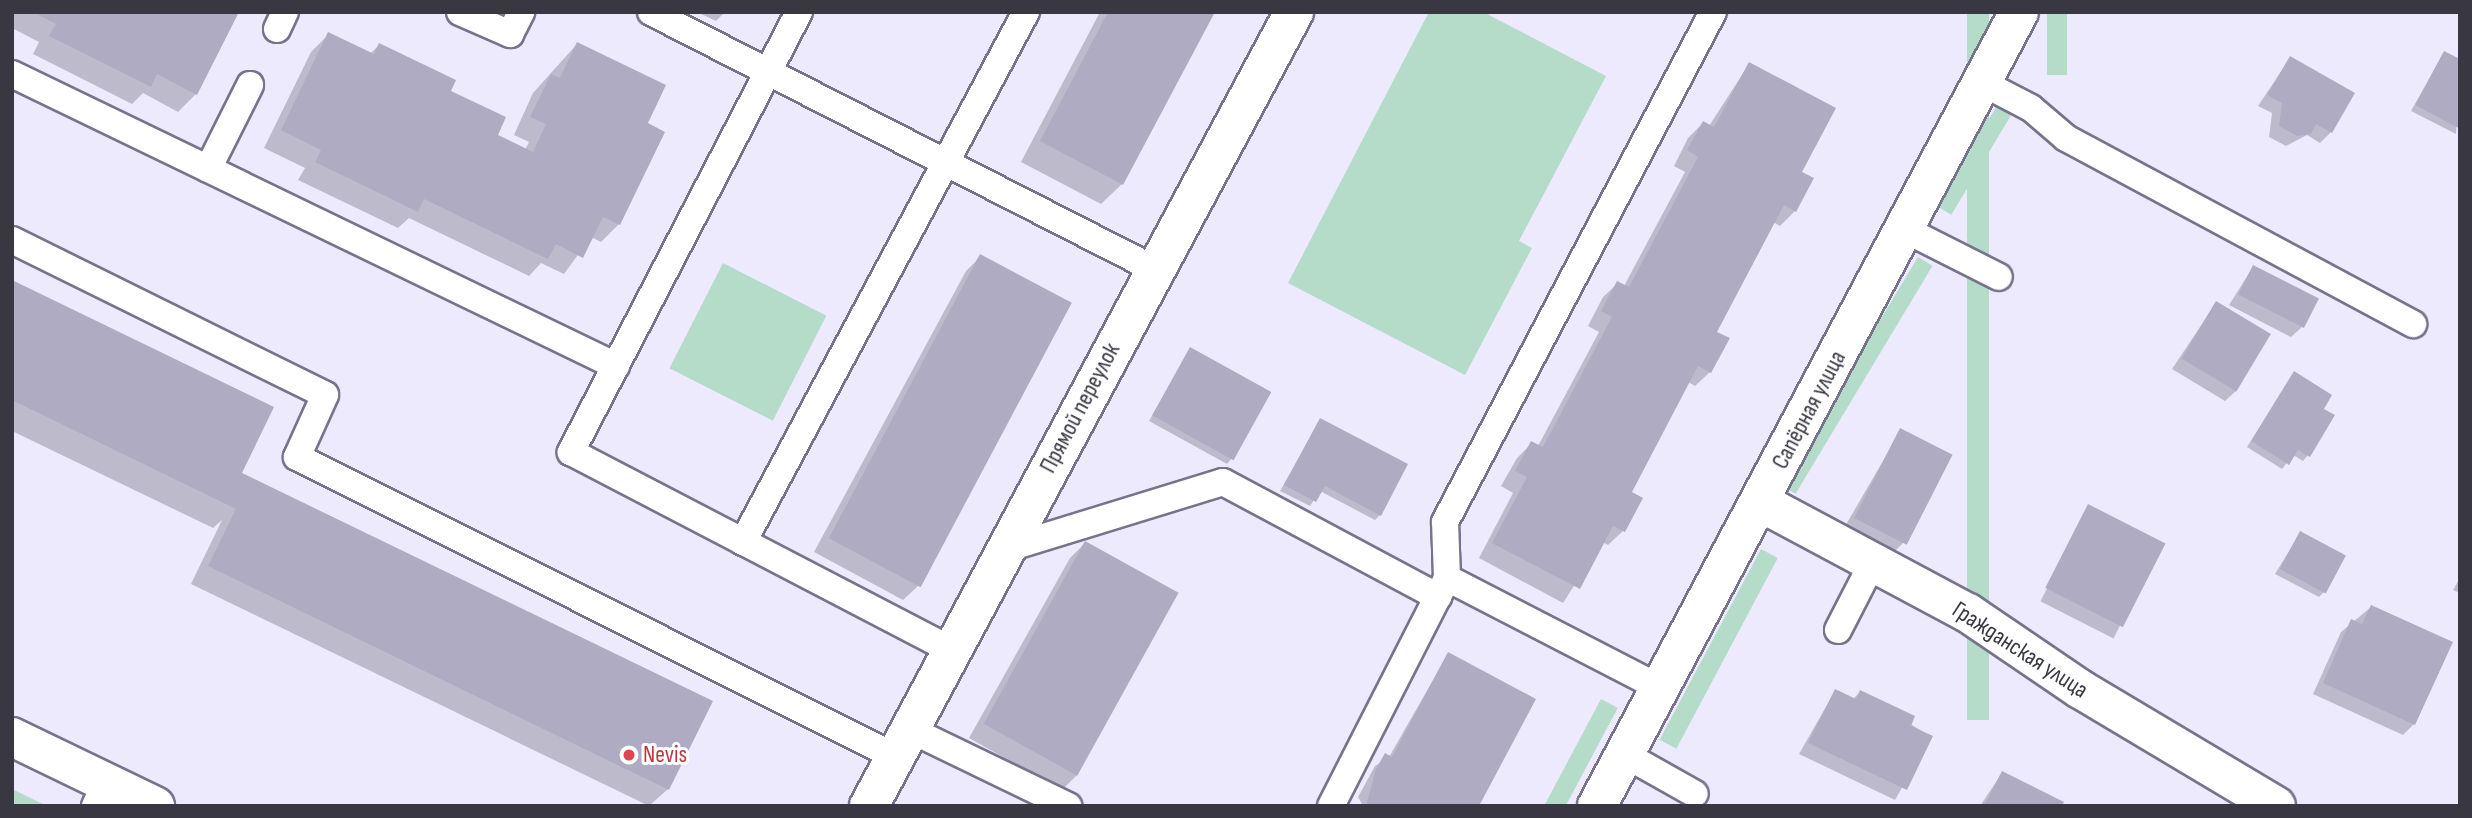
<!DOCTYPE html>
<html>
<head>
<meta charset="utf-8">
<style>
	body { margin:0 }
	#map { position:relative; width:2472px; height:818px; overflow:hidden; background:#edeafe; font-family:"Sofia Sans Condensed",sans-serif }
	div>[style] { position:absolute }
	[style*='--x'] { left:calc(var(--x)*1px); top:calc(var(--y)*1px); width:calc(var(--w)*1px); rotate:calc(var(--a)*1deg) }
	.green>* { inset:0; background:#b4dcc8; transform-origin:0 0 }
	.shadow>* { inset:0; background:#0003; transform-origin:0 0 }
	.building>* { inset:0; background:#afabc3; transform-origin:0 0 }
	.roads { filter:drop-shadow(2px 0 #77738a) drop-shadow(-2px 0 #77738a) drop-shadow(0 2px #77738a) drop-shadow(0 -2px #77738a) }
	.service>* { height:26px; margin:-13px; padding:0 13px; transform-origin:13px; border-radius:13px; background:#fff }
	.minor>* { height:38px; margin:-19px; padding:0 19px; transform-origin:19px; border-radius:19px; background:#fff }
	.tertiary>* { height:38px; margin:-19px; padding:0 19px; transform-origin:19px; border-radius:19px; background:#fff }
	.dots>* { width:19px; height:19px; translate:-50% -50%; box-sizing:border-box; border:4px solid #fff; border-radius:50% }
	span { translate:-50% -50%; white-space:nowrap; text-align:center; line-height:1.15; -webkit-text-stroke:6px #fff; paint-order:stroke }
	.street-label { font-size:24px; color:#393842 }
	.health-label { font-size:24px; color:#be3a42 }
	.left { translate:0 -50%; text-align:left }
	.frame { position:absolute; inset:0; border:14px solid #393842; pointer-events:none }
</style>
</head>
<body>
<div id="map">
	<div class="green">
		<i style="clip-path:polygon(1429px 12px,1483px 12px,1606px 76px,1519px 241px,1532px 248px,1465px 375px,1288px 283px)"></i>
		<i style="left:1967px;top:12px;width:22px;height:708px"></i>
		<i style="left:2047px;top:12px;width:20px;height:63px"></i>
		<i style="left:1998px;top:104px;width:17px;height:119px;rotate:31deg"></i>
		<i style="left:1918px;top:257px;width:17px;height:266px;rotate:31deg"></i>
		<i style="left:723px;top:263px;width:116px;height:118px;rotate:27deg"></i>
		<i style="left:1761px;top:549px;width:19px;height:216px;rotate:28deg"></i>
		<i style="left:1601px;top:699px;width:19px;height:121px;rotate:28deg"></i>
		<i style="clip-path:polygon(12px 789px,47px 806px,12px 806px)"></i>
	</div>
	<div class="shadow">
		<i style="clip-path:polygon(12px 12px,237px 12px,196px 94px,178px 112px,143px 93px,132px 104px,33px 54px,39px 42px,12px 28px)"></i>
		<i style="clip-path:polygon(697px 12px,725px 12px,716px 21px)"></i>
		<i style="clip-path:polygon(1100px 12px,1213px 12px,1122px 184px,1101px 204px,1021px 162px)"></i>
		<i style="clip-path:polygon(329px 34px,370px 54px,379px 45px,449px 92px,496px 136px,525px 150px,529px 142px,514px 135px,533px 93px,577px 44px,646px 124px,663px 133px,619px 224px,601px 242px,591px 237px,564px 274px,541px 263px,529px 276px,409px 218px,398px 228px,298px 180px,305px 168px,264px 148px,311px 52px)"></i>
		<i style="clip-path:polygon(2444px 53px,2460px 61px,2456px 134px,2411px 111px)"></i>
		<i style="clip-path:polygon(2290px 58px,2331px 132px,2320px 143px,2307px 135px,2286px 146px,2269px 137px,2272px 113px,2258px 106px)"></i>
		<i style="clip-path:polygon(1749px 64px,1800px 173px,1795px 211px,1780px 226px,1773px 222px,1715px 332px,1710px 372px,1695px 386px,1688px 382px,1630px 492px,1623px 531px,1608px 545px,1602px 542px,1563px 603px,1479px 558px,1513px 493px,1501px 486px,1517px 458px,1532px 443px,1538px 446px,1599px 332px,1588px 326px,1603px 297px,1618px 283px,1624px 286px,1685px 172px,1674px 166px,1688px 138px,1703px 123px,1709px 126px)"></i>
		<i style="clip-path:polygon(981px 256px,918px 586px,903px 600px,814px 552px,966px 271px)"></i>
		<i style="clip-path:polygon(2253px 267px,2302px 327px,2291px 337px,2229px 305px)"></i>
		<i style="clip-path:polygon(12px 282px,240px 474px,668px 789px,649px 806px,191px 584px,222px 520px,213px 528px,12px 431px)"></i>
		<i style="clip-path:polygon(2216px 303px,2236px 391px,2225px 401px,2172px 369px)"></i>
		<i style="clip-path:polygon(1191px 349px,1232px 458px,1227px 464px,1149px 421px)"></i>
		<i style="clip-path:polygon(2294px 373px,2321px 410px,2308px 455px,2303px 461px,2293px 455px,2282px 469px,2247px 447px)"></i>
		<i style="clip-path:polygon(1320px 420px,1380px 515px,1375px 520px,1320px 491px,1310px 506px,1280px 491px)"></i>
		<i style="clip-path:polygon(1901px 430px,1903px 543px,1892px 554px,1844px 528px)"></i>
		<i style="left:2089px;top:506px;width:82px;height:107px;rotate:27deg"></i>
		<i style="clip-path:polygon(2300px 533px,2324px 592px,2319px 597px,2275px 574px)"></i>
		<i style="clip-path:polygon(1085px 543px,1077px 775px,1062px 790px,969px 738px,1070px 558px)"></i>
		<i style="clip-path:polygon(2460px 578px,2460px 593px,2453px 590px)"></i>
		<i style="clip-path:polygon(2371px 607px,2414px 724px,2403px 735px,2313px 694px,2341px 632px)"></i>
		<i style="clip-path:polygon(1448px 654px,1477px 806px,1363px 806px,1358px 797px,1375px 766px,1389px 757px)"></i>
		<i style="clip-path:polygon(1835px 691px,1853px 699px,1860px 692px,1931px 737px,1895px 800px,1799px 754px)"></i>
		<i style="clip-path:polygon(2002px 773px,2060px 806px,1980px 806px)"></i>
	</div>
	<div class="building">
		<i style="clip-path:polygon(33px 12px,239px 12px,197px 95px,157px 74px,151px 87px,49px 36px,56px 24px)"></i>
		<i style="clip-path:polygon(1108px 12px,1215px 12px,1123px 185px,1040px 141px)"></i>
		<i style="clip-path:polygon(328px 32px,374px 54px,379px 43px,456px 80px,451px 91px,506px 117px,498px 135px,533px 152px,546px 124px,530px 117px,551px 74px,560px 78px,577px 42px,666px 85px,648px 123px,665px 132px,620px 225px,603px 217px,583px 258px,556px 244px,548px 259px,424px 199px,418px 212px,315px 162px,321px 150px,281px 130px)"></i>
		<i style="clip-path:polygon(2444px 51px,2460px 59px,2460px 129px,2415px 105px)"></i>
		<i style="clip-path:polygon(2290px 56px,2355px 93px,2332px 133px,2316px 124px,2311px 134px,2297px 136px,2279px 126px,2282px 103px,2267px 95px)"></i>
		<i style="clip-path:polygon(1749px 62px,1836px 108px,1802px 172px,1814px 178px,1796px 212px,1784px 205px,1717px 332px,1730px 338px,1711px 373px,1698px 366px,1632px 492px,1643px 498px,1625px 532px,1613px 526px,1580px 589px,1492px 543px,1527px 477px,1515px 471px,1531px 441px,1543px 447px,1612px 317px,1601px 311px,1617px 281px,1629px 287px,1698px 157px,1687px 150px,1703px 121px,1714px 127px)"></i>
		<i style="left:980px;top:254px;width:104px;height:322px;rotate:28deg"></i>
		<i style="left:2253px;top:265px;width:74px;height:33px;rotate:27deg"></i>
		<i style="clip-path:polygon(12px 280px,274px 407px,242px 473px,713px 701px,669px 790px,208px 566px,236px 509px,12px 400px)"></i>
		<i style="left:2216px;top:301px;width:64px;height:67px;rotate:31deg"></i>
		<i style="left:1190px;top:347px;width:93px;height:78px;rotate:29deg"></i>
		<i style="clip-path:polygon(2294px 371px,2332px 395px,2324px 409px,2335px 415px,2310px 457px,2298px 450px,2289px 465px,2251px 441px)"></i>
		<i style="clip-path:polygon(1320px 418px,1408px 464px,1381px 516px,1325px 486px,1316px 502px,1284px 485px)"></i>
		<i style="left:1900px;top:428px;width:59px;height:101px;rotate:27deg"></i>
		<i style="left:2088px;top:504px;width:87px;height:94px;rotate:27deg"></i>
		<i style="left:2300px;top:531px;width:52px;height:43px;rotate:28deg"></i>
		<i style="left:1085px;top:541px;width:107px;height:209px;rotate:29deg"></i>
		<i style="clip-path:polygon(2371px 605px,2453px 642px,2415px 725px,2323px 683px,2351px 619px,2362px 624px)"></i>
		<i style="clip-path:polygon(1448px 652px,1536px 699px,1479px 806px,1366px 806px,1376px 769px,1385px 753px,1392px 757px)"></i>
		<i style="clip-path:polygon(1835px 689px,1856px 699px,1860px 690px,1915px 716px,1911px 726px,1933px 736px,1907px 790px,1808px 743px)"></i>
		<i style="clip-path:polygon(2002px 771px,2064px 802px,2062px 806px,1984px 806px)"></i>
	</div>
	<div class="roads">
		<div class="service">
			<i style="--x:460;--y:12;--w:55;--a:23.7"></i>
			<i style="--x:510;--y:34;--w:25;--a:-63"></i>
			<i style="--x:651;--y:12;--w:565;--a:27.06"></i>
			<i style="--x:799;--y:12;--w:496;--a:117.4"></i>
			<i style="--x:571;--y:452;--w:428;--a:27.5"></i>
			<i style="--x:277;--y:29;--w:19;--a:-65"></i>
			<i style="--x:12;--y:74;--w:671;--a:25.8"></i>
			<i style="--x:1981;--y:82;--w:56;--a:27.5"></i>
			<i style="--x:2031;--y:108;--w:46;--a:40.6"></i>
			<i style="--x:2066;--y:138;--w:394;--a:28.2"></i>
			<i style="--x:208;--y:169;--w:94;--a:-63.4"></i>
			<i style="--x:1904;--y:229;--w:106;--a:26.8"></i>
			<i style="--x:12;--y:240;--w:349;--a:26.3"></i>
			<i style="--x:325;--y:395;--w:68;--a:114.3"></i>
			<i style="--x:297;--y:457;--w:668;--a:26.6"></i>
			<i style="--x:743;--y:542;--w:601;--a:-61.9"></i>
			<i style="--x:1005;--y:549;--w:228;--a:-17.1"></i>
			<i style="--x:1223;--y:482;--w:244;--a:28.1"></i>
			<i style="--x:1447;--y:578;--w:56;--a:-92"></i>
			<i style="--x:1445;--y:522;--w:576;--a:-62.28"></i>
			<i style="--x:1838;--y:630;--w:76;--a:-62.8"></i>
			<i style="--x:909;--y:729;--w:177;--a:25.8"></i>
			<i style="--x:1624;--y:754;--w:81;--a:29.4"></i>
			<i style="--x:95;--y:806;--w:26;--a:-65"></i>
			<i style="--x:1331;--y:806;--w:256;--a:-63"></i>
			<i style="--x:1447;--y:578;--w:240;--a:27.3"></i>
		</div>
		<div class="minor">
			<i style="--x:1760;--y:502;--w:236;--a:28.1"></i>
			<i style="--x:1968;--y:613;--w:135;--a:34.2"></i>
			<i style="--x:2080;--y:689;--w:228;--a:30.8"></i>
			<i style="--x:869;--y:806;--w:901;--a:-61.84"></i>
		</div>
		<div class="tertiary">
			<i style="--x:12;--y:737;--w:159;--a:25.8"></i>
			<i style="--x:1597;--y:806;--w:899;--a:-62.01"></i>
		</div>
	</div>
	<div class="dots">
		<i style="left:629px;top:755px;background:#e0444e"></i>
	</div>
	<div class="street-label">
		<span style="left:1080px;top:408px;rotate:-62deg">Прямой переулок</span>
		<span style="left:1809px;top:410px;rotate:-62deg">Сапёрная улица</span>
		<span style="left:2020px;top:650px;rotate:33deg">Гражданская улица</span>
	</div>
	<div class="health-label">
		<span class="left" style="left:643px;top:755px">Nevis</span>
	</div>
	<div class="frame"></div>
</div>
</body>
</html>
